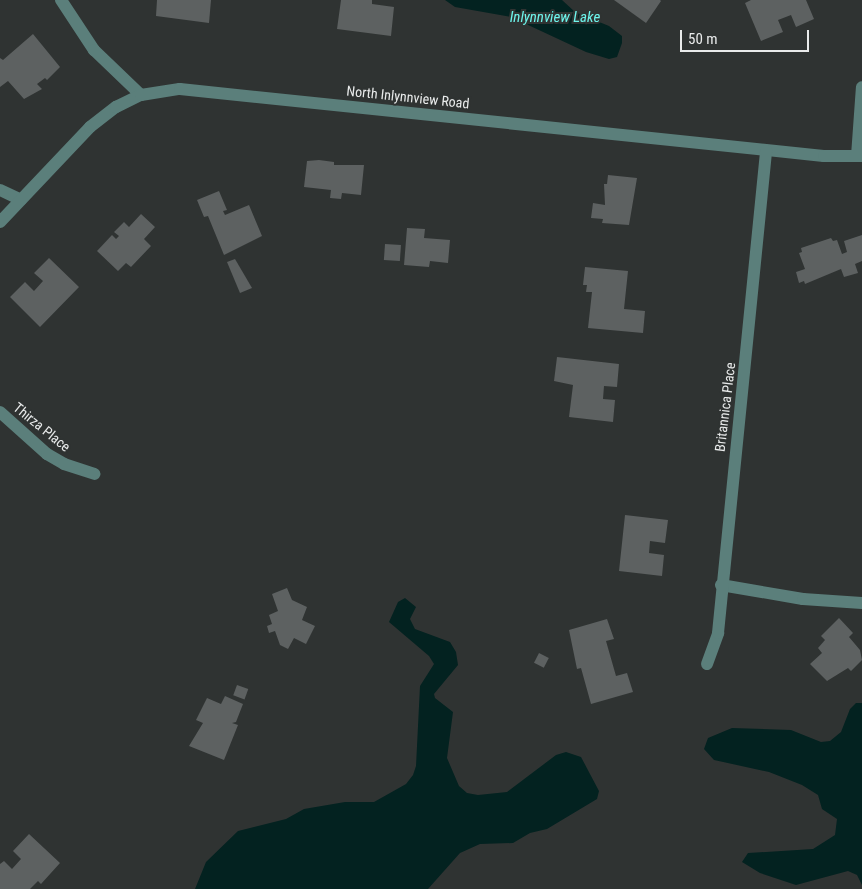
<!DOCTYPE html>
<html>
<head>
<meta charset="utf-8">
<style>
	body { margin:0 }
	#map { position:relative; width:862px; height:889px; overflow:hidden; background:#2f3332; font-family:"Roboto Condensed",sans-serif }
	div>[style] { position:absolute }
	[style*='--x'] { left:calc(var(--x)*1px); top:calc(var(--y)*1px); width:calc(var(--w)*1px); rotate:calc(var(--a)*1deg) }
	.water>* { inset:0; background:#032220 }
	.building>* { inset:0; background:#5d6161; transform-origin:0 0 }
	.minor>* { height:12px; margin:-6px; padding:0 6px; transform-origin:6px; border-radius:6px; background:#5b7f7b }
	span { translate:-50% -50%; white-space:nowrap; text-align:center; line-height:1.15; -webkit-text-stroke:4px #2f3332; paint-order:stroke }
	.street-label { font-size:14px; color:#e9ebeb }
	.water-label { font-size:15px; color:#6ef6ed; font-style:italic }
	.scale { position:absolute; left:680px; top:30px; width:129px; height:22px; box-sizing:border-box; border:2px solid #e9ebeb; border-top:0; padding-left:6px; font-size:15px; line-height:18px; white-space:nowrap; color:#e9ebeb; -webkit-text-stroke:4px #2f3332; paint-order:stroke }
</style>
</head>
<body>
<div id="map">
	<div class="water">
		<i style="clip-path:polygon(445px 0,562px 0,575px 12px,609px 26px,622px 36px,622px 43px,617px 57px,609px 59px,586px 52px,511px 17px,455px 7px)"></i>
		<i style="clip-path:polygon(405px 598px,416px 607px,410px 619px,415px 629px,450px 642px,456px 652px,458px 665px,434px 694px,435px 698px,453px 712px,447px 758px,459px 786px,467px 793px,478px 795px,507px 792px,556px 755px,566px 752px,581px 757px,599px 791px,597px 799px,547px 829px,530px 833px,513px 843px,480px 844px,460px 853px,428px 889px,195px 889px,206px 862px,238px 831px,286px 819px,304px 809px,345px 802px,374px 802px,406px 784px,413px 775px,416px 766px,420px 686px,434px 664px,429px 656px,389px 622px,398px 602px)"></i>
		<i style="clip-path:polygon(856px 703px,862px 703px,862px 885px,857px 875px,848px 871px,796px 885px,760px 873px,742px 862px,748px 853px,813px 849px,835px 835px,837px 819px,822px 809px,818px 795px,802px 785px,769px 772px,714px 760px,704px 749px,708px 738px,732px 728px,791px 730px,821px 742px,830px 741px,841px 732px,850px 709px)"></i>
	</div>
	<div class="building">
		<i style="clip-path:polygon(157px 0,211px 0,209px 23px,156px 16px)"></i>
		<i style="clip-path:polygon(341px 0,372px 0,372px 4px,394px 7px,391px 36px,337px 29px)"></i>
		<i style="clip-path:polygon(614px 0,660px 0,661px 1px,646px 23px)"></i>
		<i style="clip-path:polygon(751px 0,806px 0,814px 19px,796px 27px,791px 15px,778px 20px,783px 32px,761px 41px,745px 3px)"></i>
		<i style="clip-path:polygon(33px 34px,60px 67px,47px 80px,45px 78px,37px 84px,42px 89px,24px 99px,8px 81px,0 87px,0 58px,3px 60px)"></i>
		<i style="clip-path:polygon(319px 160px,334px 162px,334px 165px,364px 165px,361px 195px,342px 193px,341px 199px,330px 198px,331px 190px,304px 187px,307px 161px)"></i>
		<i style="clip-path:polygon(608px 175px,637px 178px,629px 225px,602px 223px,603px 219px,591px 218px,593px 203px,605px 205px,604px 184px,607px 184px)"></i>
		<i style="clip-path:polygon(219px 191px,227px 210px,223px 211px,225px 215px,249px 205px,262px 236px,224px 255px,208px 216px,204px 217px,197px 200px)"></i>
		<i style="clip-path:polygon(141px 214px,155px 227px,144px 239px,151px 246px,131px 267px,126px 263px,118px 271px,97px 251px,112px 235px,116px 239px,119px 236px,114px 232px,124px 222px,129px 227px)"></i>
		<i style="clip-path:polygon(407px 228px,425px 229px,424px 238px,450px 240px,448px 263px,430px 261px,429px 267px,404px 265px)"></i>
		<i style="clip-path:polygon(862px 235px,862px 261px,855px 264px,858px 273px,844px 277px,841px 269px,805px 284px,804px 281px,799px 283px,796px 272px,805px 269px,799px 253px,802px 252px,801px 248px,831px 238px,833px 241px,837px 240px,842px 254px,847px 252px,844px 241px)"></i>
		<i style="left:385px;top:244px;width:16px;height:16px;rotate:4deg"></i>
		<i style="clip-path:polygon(49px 258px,79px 287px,40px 327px,10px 297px,25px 282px,34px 291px,43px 281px,34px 273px)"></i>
		<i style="clip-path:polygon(235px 259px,252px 288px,240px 293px,227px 262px)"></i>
		<i style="clip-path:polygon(585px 267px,628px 271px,624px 309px,645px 311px,643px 333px,588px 328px,592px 292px,586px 292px,587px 285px,583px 285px)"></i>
		<i style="clip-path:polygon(557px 357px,619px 364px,617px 387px,604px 386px,603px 399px,615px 400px,613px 422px,569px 417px,573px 385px,554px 381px)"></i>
		<i style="clip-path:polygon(625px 515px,668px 520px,665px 543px,650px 541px,649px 553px,664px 555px,662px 576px,619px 571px)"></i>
		<i style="clip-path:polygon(287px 588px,292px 600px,307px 607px,302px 620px,315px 626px,306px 644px,294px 638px,288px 649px,280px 645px,275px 631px,269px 633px,267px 626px,272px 624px,269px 615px,278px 611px,272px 594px)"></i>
		<i style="clip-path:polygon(839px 618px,853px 633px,849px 637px,860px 650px,862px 660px,851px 671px,848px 668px,827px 681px,810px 664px,822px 653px,818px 648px,825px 640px,821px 636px)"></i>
		<i style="clip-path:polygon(607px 619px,614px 639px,606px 641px,616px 676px,627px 673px,633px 692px,591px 704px,581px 668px,577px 669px,569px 630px)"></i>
		<i style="left:539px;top:653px;width:11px;height:11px;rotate:27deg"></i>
		<i style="left:237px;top:685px;width:12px;height:11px;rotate:20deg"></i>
		<i style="clip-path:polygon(225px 696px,243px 704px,236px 722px,232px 723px,238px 725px,224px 760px,189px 746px,203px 723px,196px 720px,207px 698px,221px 704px)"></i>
		<i style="clip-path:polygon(29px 834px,60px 863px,41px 884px,38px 881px,30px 889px,0 889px,0 864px,4px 861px,12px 869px,21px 859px,13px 851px)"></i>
	</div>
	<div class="minor">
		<i style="--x:61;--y:0;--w:60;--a:56.6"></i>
		<i style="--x:94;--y:50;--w:65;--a:43.8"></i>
		<i style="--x:857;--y:156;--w:69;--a:-85.9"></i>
		<i style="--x:0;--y:190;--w:23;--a:25"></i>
		<i style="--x:0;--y:222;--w:131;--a:-46.5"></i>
		<i style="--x:90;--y:127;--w:33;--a:-38"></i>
		<i style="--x:116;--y:107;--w:28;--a:-26"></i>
		<i style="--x:141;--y:95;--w:39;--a:-9"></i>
		<i style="--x:180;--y:89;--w:647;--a:5.94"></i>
		<i style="--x:824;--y:156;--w:38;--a:0"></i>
		<i style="--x:0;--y:412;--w:63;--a:41.8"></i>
		<i style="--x:47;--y:454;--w:20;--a:30"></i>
		<i style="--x:64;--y:464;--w:32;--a:18"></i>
		<i style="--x:721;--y:585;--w:83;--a:9.7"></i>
		<i style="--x:803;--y:599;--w:59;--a:3.9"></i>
		<i style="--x:707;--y:664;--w:33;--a:-70"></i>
		<i style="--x:718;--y:633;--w:485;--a:-84.3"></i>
	</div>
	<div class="street-label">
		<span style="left:408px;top:97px;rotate:6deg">North Inlynnview Road</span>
		<span style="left:725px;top:407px;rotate:-83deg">Britannica Place</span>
		<span style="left:42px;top:427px;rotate:39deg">Thirza Place</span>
	</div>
	<div class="water-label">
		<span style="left:555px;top:18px">Inlynnview Lake</span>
	</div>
	<div class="scale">50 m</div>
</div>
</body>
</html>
